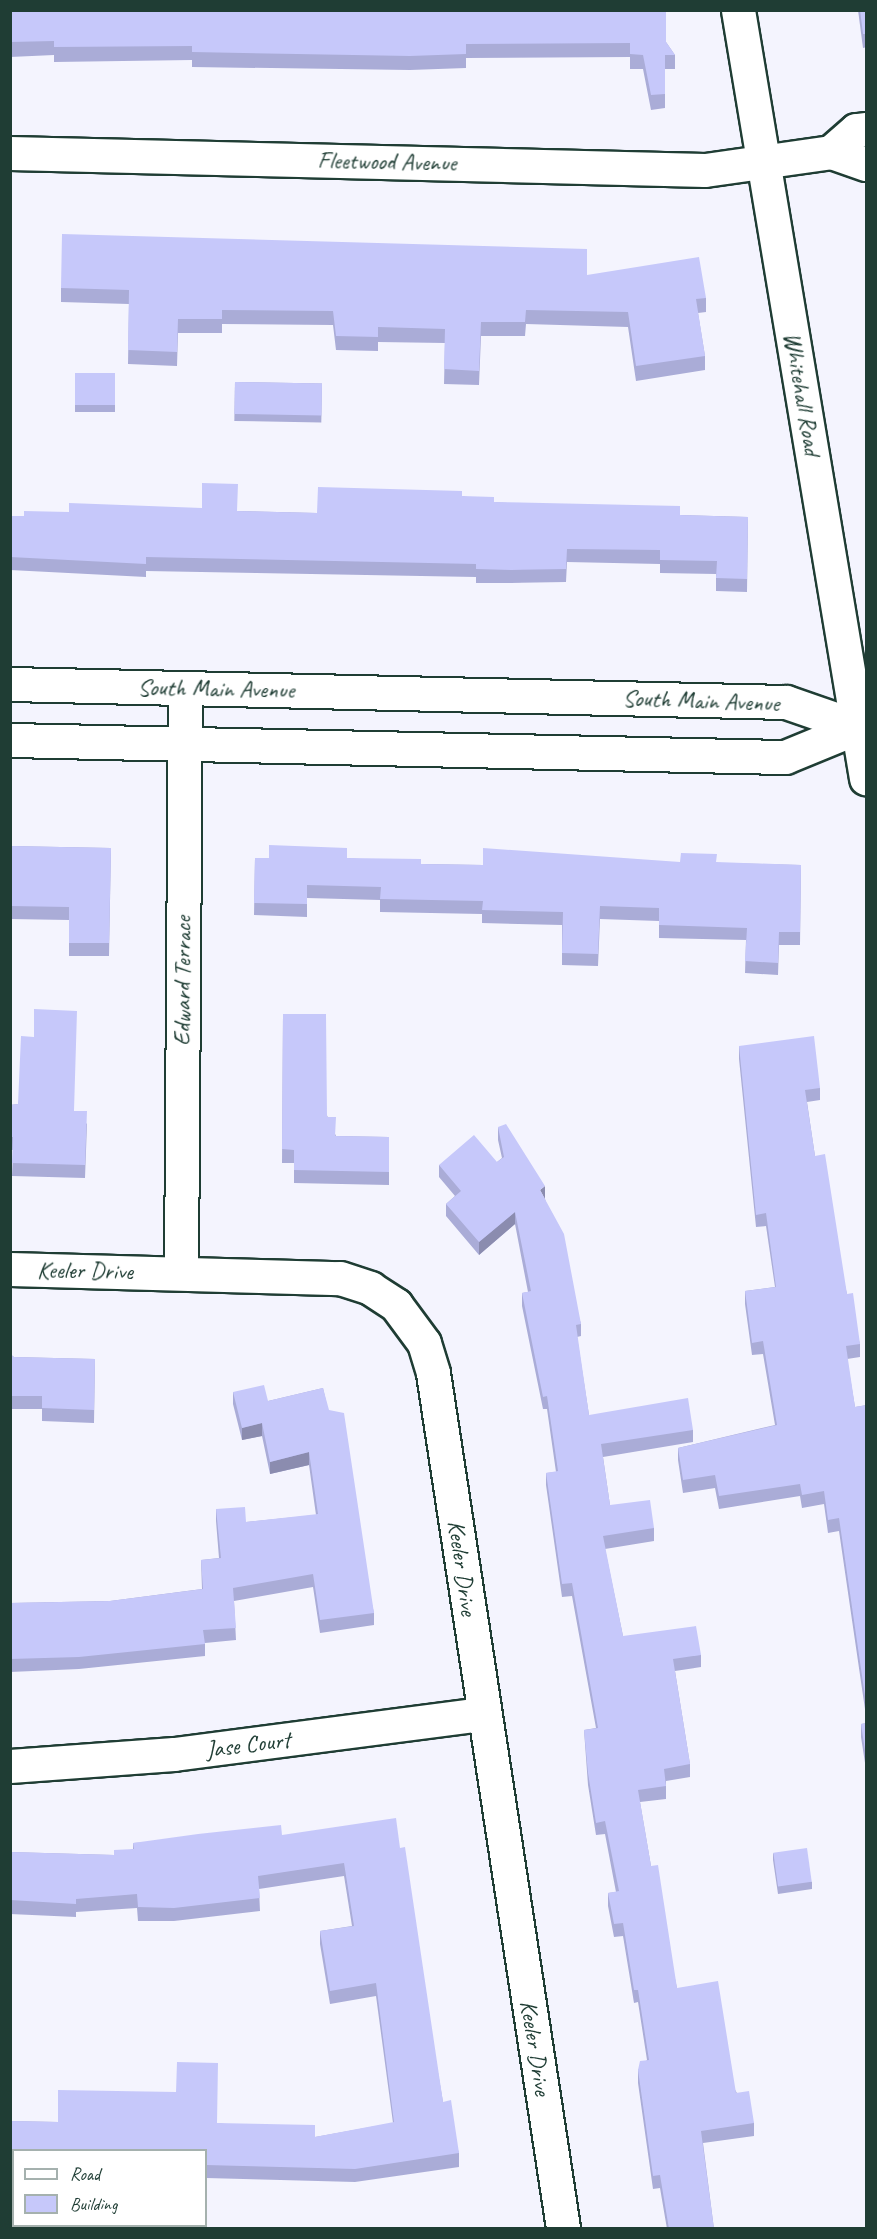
<!DOCTYPE html>
<html>
<head>
<meta charset="utf-8">
<style>
	body { margin:0 }
	#map { position:relative; width:877px; height:2239px; overflow:hidden; background:#f4f4fe; font-family:Caveat,sans-serif }
	div>[style] { position:absolute }
	[style*='--x'] { left:calc(var(--x)*1px); top:calc(var(--y)*1px); width:calc(var(--w)*1px); rotate:calc(var(--a)*1deg) }
	.roads { filter:drop-shadow(2px 0 #1f3d34) drop-shadow(-2px 0 #1f3d34) drop-shadow(0 2px #1f3d34) drop-shadow(0 -2px #1f3d34) }
	.minor>* { height:33px; margin:-16.5px; padding:0 16.5px; transform-origin:16.5px; border-radius:16.5px; background:#fff }
	.tertiary>* { height:33px; margin:-16.5px; padding:0 16.5px; transform-origin:16.5px; border-radius:16.5px; background:#fff }
	.wall>* { inset:0; background:#aaacd7; transform-origin:0 0 }
	.shaded-wall>* { inset:0; background:#8b8caf }
	.building>* { inset:0; background:#c6c8fa; transform-origin:0 0 }
	span { translate:-50% -50%; white-space:nowrap; text-align:center; line-height:1.15; -webkit-text-stroke:6px #fff; paint-order:stroke }
	.street-label { font-size:24px; color:#1f3d34 }
	.frame { position:absolute; inset:0; border:12px solid #1f3d34; pointer-events:none }
	.legend { position:absolute; left:12px; top:2149px; width:195px; height:78px; box-sizing:border-box; background:#fff; border:2px solid #a5b1ae; margin:0; padding:8px 10px; list-style:none; font-size:18px; color:#1f3d34 }
	.legend li { display:flex; align-items:center; gap:12px; height:30px }
	.legend b { width:30px; border:2px solid #a5b1ae }
</style>
</head>
<body>
<div id="map">
	<div class="roads">
		<div class="minor">
			<i style="--x:866;--y:129;--w:10;--a:174"></i>
			<i style="--x:856;--y:130;--w:33;--a:139"></i>
			<i style="--x:831;--y:152;--w:37;--a:19"></i>
			<i style="--x:10;--y:153;--w:695;--a:1.4"></i>
			<i style="--x:705;--y:170;--w:127;--a:-8.1"></i>
			<i style="--x:10;--y:684;--w:776;--a:1.33"></i>
			<i style="--x:786;--y:702;--w:76;--a:19.1"></i>
			<i style="--x:10;--y:740;--w:775;--a:1.26"></i>
			<i style="--x:785;--y:757;--w:79;--a:-22.3"></i>
			<i style="--x:10;--y:1269;--w:330;--a:1.6"></i>
			<i style="--x:340;--y:1278;--w:32;--a:18"></i>
			<i style="--x:370;--y:1288;--w:31;--a:33"></i>
			<i style="--x:396;--y:1305;--w:47;--a:53.6"></i>
			<i style="--x:424;--y:1343;--w:31;--a:73"></i>
			<i style="--x:433;--y:1373;--w:865;--a:81.35"></i>
			<i style="--x:181;--y:1273;--w:584;--a:-89.61"></i>
			<i style="--x:10;--y:1766;--w:164;--a:-4.2"></i>
			<i style="--x:174;--y:1754;--w:313;--a:-7.4"></i>
		</div>
		<div class="tertiary">
			<i style="--x:738;--y:10;--w:779;--a:80.54"></i>
		</div>
	</div>
	<div class="wall">
		<i style="clip-path:polygon(10px 10px,666px 42px,675px 55px,675px 69px,665px 69px,665px 108px,651px 110px,643px 69px,630px 69px,630px 57px,466px 58px,466px 68px,410px 70px,192px 67px,192px 60px,54px 62px,54px 55px,10px 57px)"></i>
		<i style="clip-path:polygon(858px 10px,867px 10px,867px 47px,863px 48px)"></i>
		<i style="clip-path:polygon(587px 275px,706px 298px,706px 312px,698px 313px,705px 356px,705px 370px,636px 381px,628px 327px,526px 324px,525px 336px,481px 336px,479px 385px,444px 384px,445px 343px,378px 342px,378px 351px,336px 350px,333px 325px,222px 324px,222px 333px,178px 333px,177px 366px,128px 364px,129px 304px,61px 302px,61px 288px)"></i>
		<i style="left:75px;top:373px;width:40px;height:39px"></i>
		<i style="left:235px;top:382px;width:87px;height:39px;rotate:1deg"></i>
		<i style="clip-path:polygon(462px 496px,494px 502px,680px 515px,748px 517px,747px 592px,716px 591px,716px 574px,660px 573px,660px 564px,567px 562px,566px 582px,511px 583px,476px 583px,476px 577px,146px 571px,146px 577px,10px 570px,10px 516px,24px 516px,69px 512px,238px 511px,317px 513px)"></i>
		<i style="clip-path:polygon(10px 846px,111px 848px,109px 956px,69px 956px,69px 920px,10px 919px)"></i>
		<i style="clip-path:polygon(255px 858px,347px 858px,421px 864px,483px 865px,680px 862px,801px 865px,800px 945px,779px 945px,778px 975px,745px 973px,746px 940px,659px 938px,659px 921px,600px 919px,598px 966px,562px 965px,562px 925px,482px 923px,482px 914px,380px 912px,380px 900px,307px 898px,307px 917px,254px 915px)"></i>
		<i style="clip-path:polygon(283px 1014px,336px 1136px,389px 1137px,389px 1185px,294px 1183px,294px 1163px,282px 1163px)"></i>
		<i style="clip-path:polygon(34px 1037px,74px 1111px,87px 1124px,85px 1178px,12px 1176px,13px 1150px,10px 1150px,10px 1105px,18px 1104px)"></i>
		<i style="clip-path:polygon(739px 1046px,820px 1088px,820px 1100px,807px 1102px,815px 1156px,847px 1294px,860px 1344px,860px 1357px,847px 1359px,855px 1407px,867px 1405px,867px 1723px,839px 1531px,828px 1533px,824px 1504px,802px 1508px,800px 1496px,719px 1509px,715px 1488px,683px 1493px,678px 1460px,678px 1448px,775px 1425px,763px 1354px,752px 1355px,745px 1304px,745px 1291px,775px 1287px,766px 1226px,756px 1227px,739px 1059px)"></i>
		<i style="clip-path:polygon(498px 1127px,545px 1199px,581px 1324px,581px 1336px,577px 1337px,589px 1415px,693px 1430px,693px 1442px,603px 1457px,610px 1505px,654px 1528px,654px 1541px,605px 1549px,623px 1636px,701px 1655px,701px 1667px,675px 1671px,690px 1764px,690px 1777px,666px 1781px,666px 1799px,640px 1802px,651px 1866px,677px 1988px,754px 2123px,754px 2136px,703px 2143px,714px 2229px,667px 2229px,660px 2188px,653px 2189px,638px 2083px,638px 2070px,647px 2060px,638px 2002px,634px 2003px,623px 1936px,614px 1937px,608px 1906px,608px 1893px,616px 1892px,605px 1834px,596px 1835px,588px 1785px,584px 1730px,596px 1728px,572px 1596px,562px 1597px,546px 1485px,546px 1473px,556px 1472px,547px 1409px,543px 1409px,522px 1306px,522px 1293px,528px 1292px,515px 1224px,479px 1255px,446px 1216px,446px 1204px,455px 1196px,439px 1177px,439px 1165px,497px 1162px,502px 1158px,498px 1140px)"></i>
		<i style="clip-path:polygon(10px 1354px,14px 1357px,95px 1359px,94px 1423px,42px 1421px,42px 1409px,10px 1409px)"></i>
		<i style="clip-path:polygon(323px 1388px,374px 1613px,374px 1625px,320px 1633px,313px 1587px,234px 1601px,236px 1640px,205px 1643px,205px 1656px,79px 1669px,10px 1672px,10px 1603px,110px 1601px,202px 1589px,201px 1560px,219px 1558px,216px 1521px,216px 1509px,246px 1522px,316px 1515px,309px 1465px,270px 1474px,262px 1436px,242px 1440px,233px 1404px,233px 1392px,268px 1401px)"></i>
		<i style="clip-path:polygon(867px 1723px,867px 1776px,861px 1737px,861px 1724px)"></i>
		<i style="clip-path:polygon(282px 1835px,400px 1848px,443px 2102px,459px 2153px,459px 2167px,355px 2182px,206px 2178px,206px 2151px,14px 2151px,14px 2180px,10px 2180px,10px 2121px,58px 2122px,218px 2123px,315px 2137px,393px 2123px,376px 1996px,330px 2004px,320px 1944px,320px 1931px,352px 1926px,344px 1876px,259px 1889px,260px 1911px,174px 1921px,138px 1921px,137px 1908px,76px 1912px,76px 1917px,10px 1914px,10px 1852px,114px 1855px,133px 1849px,133px 1843px)"></i>
		<i style="clip-path:polygon(773px 1853px,812px 1882px,812px 1889px,778px 1894px,773px 1860px)"></i>
	</div>
	<div class="shaded-wall">
		<i style="clip-path:polygon(545px 1186px,545px 1199px,540px 1190px)"></i>
		<i style="clip-path:polygon(515px 1212px,515px 1224px,479px 1255px,479px 1242px)"></i>
		<i style="clip-path:polygon(262px 1423px,262px 1436px,242px 1440px,242px 1428px)"></i>
		<i style="clip-path:polygon(309px 1452px,309px 1465px,270px 1474px,270px 1462px)"></i>
	</div>
	<div class="building">
		<i style="clip-path:polygon(10px 10px,666px 10px,666px 42px,675px 55px,665px 55px,665px 94px,651px 95px,643px 55px,630px 54px,630px 43px,466px 44px,466px 54px,410px 56px,192px 52px,192px 46px,54px 47px,54px 41px,10px 42px)"></i>
		<i style="clip-path:polygon(860px 10px,867px 10px,867px 34px,863px 34px)"></i>
		<i style="clip-path:polygon(62px 234px,587px 249px,587px 275px,699px 257px,706px 298px,696px 299px,705px 356px,636px 366px,628px 312px,526px 310px,525px 322px,481px 322px,479px 371px,444px 369px,445px 329px,378px 327px,378px 337px,336px 336px,333px 311px,222px 310px,222px 319px,178px 319px,177px 352px,128px 350px,129px 290px,61px 288px)"></i>
		<i style="left:75px;top:373px;width:40px;height:32px"></i>
		<i style="left:235px;top:382px;width:87px;height:32px;rotate:1deg"></i>
		<i style="clip-path:polygon(202px 483px,238px 484px,237px 511px,317px 513px,318px 487px,462px 491px,462px 496px,494px 497px,494px 502px,680px 506px,680px 515px,748px 517px,747px 579px,716px 578px,717px 561px,660px 560px,660px 550px,567px 549px,566px 569px,511px 570px,476px 569px,476px 564px,146px 557px,146px 564px,10px 557px,10px 516px,24px 516px,24px 511px,69px 512px,69px 503px,202px 508px)"></i>
		<i style="clip-path:polygon(269px 845px,347px 848px,347px 858px,421px 859px,421px 864px,483px 865px,483px 848px,680px 862px,681px 853px,717px 854px,716px 862px,801px 865px,800px 932px,779px 932px,778px 963px,745px 961px,747px 928px,659px 925px,659px 908px,600px 906px,598px 954px,562px 953px,563px 912px,482px 910px,483px 901px,380px 899px,381px 887px,307px 885px,307px 904px,254px 903px,255px 858px,269px 858px)"></i>
		<i style="clip-path:polygon(10px 846px,111px 848px,109px 943px,69px 943px,69px 907px,10px 906px)"></i>
		<i style="clip-path:polygon(34px 1009px,77px 1011px,74px 1111px,87px 1111px,85px 1165px,12px 1163px,13px 1137px,10px 1137px,10px 1105px,18px 1104px,21px 1036px,34px 1037px)"></i>
		<i style="clip-path:polygon(283px 1014px,326px 1014px,327px 1117px,336px 1117px,335px 1136px,389px 1137px,389px 1172px,294px 1170px,294px 1150px,282px 1149px)"></i>
		<i style="clip-path:polygon(814px 1036px,820px 1088px,805px 1090px,815px 1156px,825px 1154px,847px 1294px,853px 1293px,860px 1344px,846px 1346px,855px 1407px,867px 1405px,867px 1710px,839px 1518px,828px 1520px,824px 1491px,802px 1495px,800px 1484px,719px 1496px,715px 1475px,683px 1480px,678px 1448px,777px 1425px,763px 1341px,752px 1343px,745px 1291px,776px 1287px,766px 1213px,756px 1215px,739px 1046px)"></i>
		<i style="clip-path:polygon(506px 1124px,545px 1186px,540px 1190px,564px 1234px,581px 1324px,576px 1325px,589px 1415px,688px 1398px,693px 1430px,601px 1444px,610px 1505px,650px 1500px,654px 1528px,603px 1536px,623px 1636px,696px 1626px,701px 1655px,673px 1659px,690px 1764px,664px 1769px,666px 1786px,638px 1790px,651px 1866px,658px 1865px,677px 1988px,718px 1981px,736px 2093px,749px 2091px,754px 2123px,701px 2131px,714px 2229px,669px 2229px,660px 2175px,653px 2176px,638px 2070px,640px 2061px,649px 2060px,638px 1990px,634px 1990px,623px 1923px,614px 1924px,608px 1893px,619px 1891px,605px 1821px,596px 1823px,588px 1773px,584px 1730px,598px 1728px,572px 1583px,562px 1584px,546px 1473px,558px 1471px,547px 1396px,543px 1397px,522px 1293px,531px 1291px,515px 1212px,479px 1242px,446px 1204px,461px 1191px,439px 1165px,474px 1135px,497px 1162px,504px 1157px,498px 1127px)"></i>
		<i style="clip-path:polygon(10px 1354px,14px 1357px,95px 1359px,94px 1410px,42px 1408px,42px 1396px,10px 1396px)"></i>
		<i style="clip-path:polygon(264px 1385px,268px 1401px,323px 1388px,329px 1410px,344px 1413px,374px 1613px,320px 1620px,313px 1574px,233px 1588px,236px 1628px,203px 1630px,205px 1644px,79px 1657px,10px 1659px,10px 1603px,110px 1601px,203px 1589px,201px 1560px,221px 1558px,216px 1509px,245px 1507px,246px 1522px,318px 1514px,309px 1452px,270px 1462px,262px 1423px,242px 1428px,233px 1392px)"></i>
		<i style="clip-path:polygon(867px 1723px,867px 1764px,861px 1724px)"></i>
		<i style="clip-path:polygon(396px 1818px,400px 1848px,405px 1847px,443px 2102px,451px 2100px,459px 2153px,355px 2169px,206px 2165px,206px 2151px,14px 2151px,14px 2167px,10px 2167px,10px 2121px,58px 2122px,58px 2090px,176px 2092px,177px 2062px,218px 2063px,217px 2123px,315px 2125px,315px 2137px,394px 2122px,376px 1983px,330px 1991px,320px 1931px,354px 1926px,344px 1863px,258px 1876px,260px 1898px,174px 1908px,138px 1907px,137px 1894px,76px 1899px,76px 1904px,10px 1900px,10px 1852px,114px 1855px,114px 1850px,134px 1849px,133px 1843px,198px 1834px,281px 1825px,282px 1835px)"></i>
		<i style="left:807px;top:1848px;width:34px;height:34px;rotate:82deg"></i>
	</div>
	<div class="street-label">
		<span style="left:387px;top:162px;rotate:1deg">Fleetwood Avenue</span>
		<span style="left:802px;top:394px;rotate:80deg">Whitehall Road</span>
		<span style="left:216px;top:689px;rotate:1deg">South Main Avenue</span>
		<span style="left:701px;top:701px;rotate:2deg">South Main Avenue</span>
		<span style="left:183px;top:981px;rotate:-90deg">Edward Terrace</span>
		<span style="left:85px;top:1271px;rotate:1deg">Keeler Drive</span>
		<span style="left:462px;top:1568px;rotate:82deg">Keeler Drive</span>
		<span style="left:248px;top:1745px;rotate:-7deg">Jase Court</span>
		<span style="left:535px;top:2048px;rotate:81deg">Keeler Drive</span>
	</div>
	<div class="frame"></div>
	<ul class="legend">
	<li><b style="height:8px;background:#fff"></b>Road</li>
	<li><b style="height:16px;background:#c6c8fa"></b>Building</li>
	</ul>
</div>
</body>
</html>
